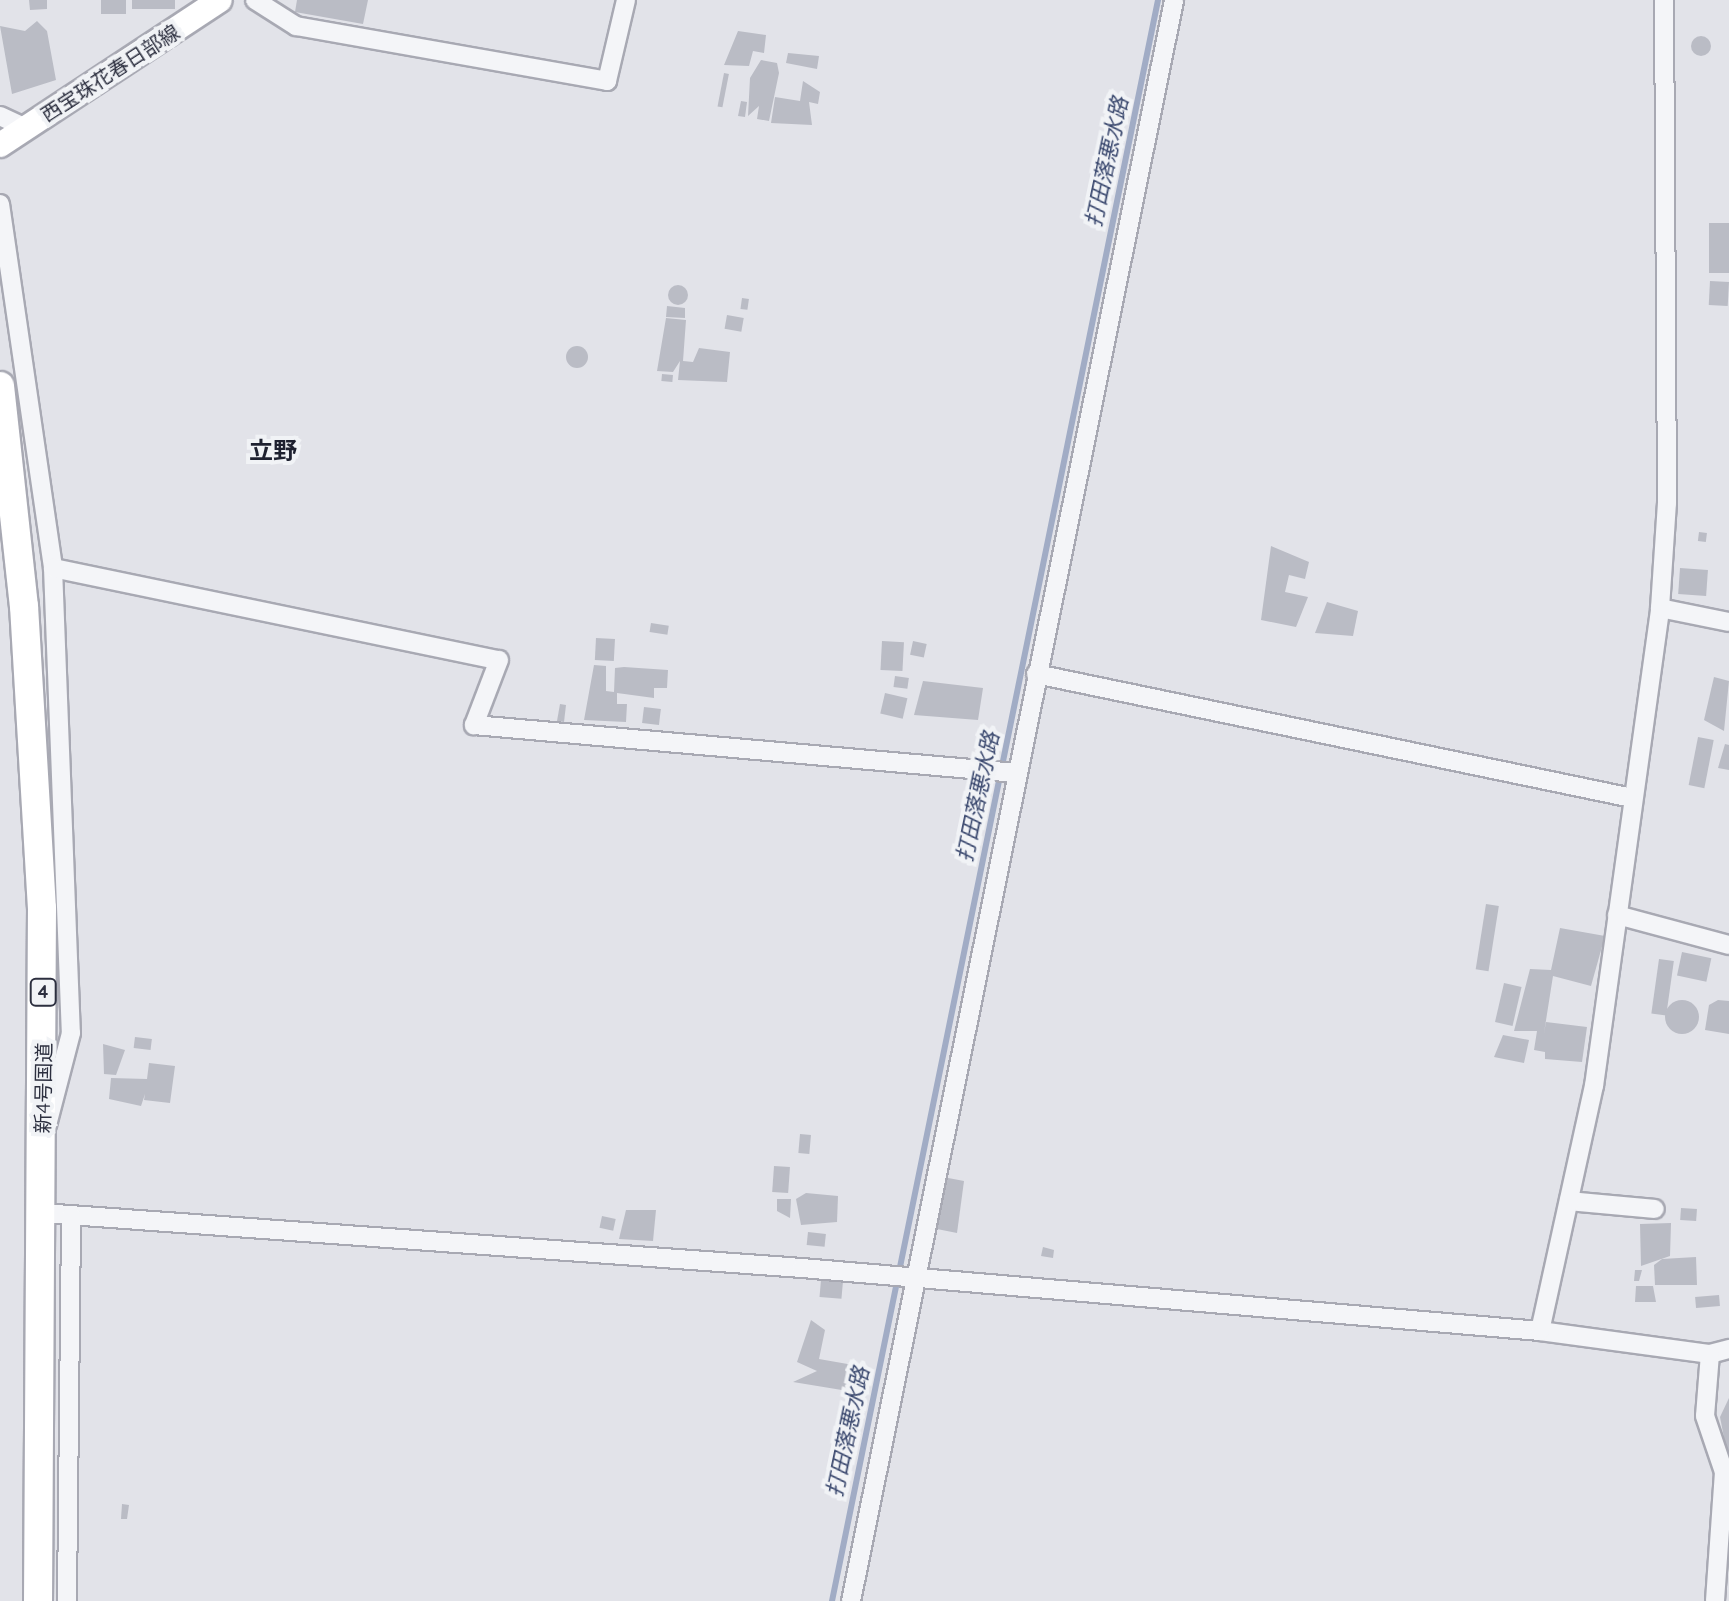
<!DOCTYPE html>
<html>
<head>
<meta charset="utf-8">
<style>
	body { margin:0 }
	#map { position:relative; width:1729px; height:1601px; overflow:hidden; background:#e2e3e9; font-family:Quicksand,"Noto Sans JP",sans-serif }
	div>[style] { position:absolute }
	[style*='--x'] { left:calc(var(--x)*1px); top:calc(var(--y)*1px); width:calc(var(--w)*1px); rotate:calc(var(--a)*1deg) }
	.stream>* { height:6px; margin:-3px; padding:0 3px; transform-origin:3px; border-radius:3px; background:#a1acc5 }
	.building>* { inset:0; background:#babcc5; transform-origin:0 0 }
	.round { border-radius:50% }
	.roads { filter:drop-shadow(2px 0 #a8a9b3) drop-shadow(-2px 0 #a8a9b3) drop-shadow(0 2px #a8a9b3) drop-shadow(0 -2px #a8a9b3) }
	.minor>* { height:18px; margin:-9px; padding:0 9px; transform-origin:9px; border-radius:9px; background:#f4f5f8 }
	.major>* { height:24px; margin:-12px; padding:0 12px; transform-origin:12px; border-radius:12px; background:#fff }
	.highway>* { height:28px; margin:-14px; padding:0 14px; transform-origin:14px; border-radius:14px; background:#fff }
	span { translate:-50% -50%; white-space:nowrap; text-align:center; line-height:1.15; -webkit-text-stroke:8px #f1f3f6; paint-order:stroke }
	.shield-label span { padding:2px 6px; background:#f1f3f6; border:2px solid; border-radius:6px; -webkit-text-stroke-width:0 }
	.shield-label { font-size:18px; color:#2c2f3f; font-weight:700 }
	.street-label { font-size:20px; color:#2c2f3f }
	.water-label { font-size:22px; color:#3a486e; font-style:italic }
	.quarter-label { font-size:24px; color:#1e2130; font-weight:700 }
</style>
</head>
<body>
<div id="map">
	<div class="stream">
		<i style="--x:832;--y:1601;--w:1634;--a:-78.49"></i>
	</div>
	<div class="building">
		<i style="clip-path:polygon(29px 0,47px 0,47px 9px,30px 10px)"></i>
		<i style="left:101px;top:0;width:25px;height:14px"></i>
		<i style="left:132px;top:0;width:43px;height:9px"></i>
		<i style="clip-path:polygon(297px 0,368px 0,363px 24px,295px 12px)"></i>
		<i style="clip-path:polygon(37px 21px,47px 31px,56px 80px,12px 94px,0 26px,25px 31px)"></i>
		<i style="clip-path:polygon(738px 31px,766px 35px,764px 53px,753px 51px,749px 66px,724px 65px)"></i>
		<i class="round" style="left:1691px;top:36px;width:20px;height:20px"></i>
		<i style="clip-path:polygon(788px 53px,819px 56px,817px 69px,786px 63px)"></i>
		<i style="clip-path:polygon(761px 60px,777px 63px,779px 73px,769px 121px,757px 119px,759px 106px,748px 116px,750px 78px)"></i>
		<i style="left:724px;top:73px;width:5px;height:34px;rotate:11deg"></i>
		<i style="clip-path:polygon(803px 81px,820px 92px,818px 104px,809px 102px,812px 125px,771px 123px,775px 97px,800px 101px)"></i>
		<i style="clip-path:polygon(741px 101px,747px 102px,745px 117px,738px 116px)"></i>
		<i style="left:1709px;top:223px;width:20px;height:50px"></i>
		<i style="left:1710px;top:281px;width:19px;height:24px;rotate:3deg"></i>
		<i class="round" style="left:668px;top:285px;width:20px;height:20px"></i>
		<i style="left:742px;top:298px;width:7px;height:11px;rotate:8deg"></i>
		<i style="clip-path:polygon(667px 306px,685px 308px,685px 318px,666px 317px)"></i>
		<i style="left:727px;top:315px;width:17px;height:14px;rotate:10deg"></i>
		<i style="clip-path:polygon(666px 318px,686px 320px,683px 361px,693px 362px,699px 348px,730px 352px,727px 382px,678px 380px,680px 361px,673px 372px,657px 371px)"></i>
		<i class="round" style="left:566px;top:346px;width:22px;height:22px"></i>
		<i style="left:662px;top:374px;width:11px;height:7px;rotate:5deg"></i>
		<i style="left:1699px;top:532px;width:8px;height:9px;rotate:7deg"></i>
		<i style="clip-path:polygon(1271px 546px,1309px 562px,1305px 579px,1289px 575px,1285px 592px,1308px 597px,1296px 627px,1261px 620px)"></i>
		<i style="left:1680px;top:568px;width:28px;height:26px;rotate:4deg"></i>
		<i style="clip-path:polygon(1327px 602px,1358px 611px,1353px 636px,1315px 633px)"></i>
		<i style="left:651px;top:623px;width:18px;height:9px;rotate:9deg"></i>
		<i style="left:596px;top:638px;width:19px;height:22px;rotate:3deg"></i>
		<i style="left:882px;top:641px;width:22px;height:29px;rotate:3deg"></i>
		<i style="left:913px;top:641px;width:14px;height:14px;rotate:12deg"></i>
		<i style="clip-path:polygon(594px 665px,606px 666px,606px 691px,614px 692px,615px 668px,624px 667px,668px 670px,667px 688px,654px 688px,654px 698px,617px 693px,617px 704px,627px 704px,626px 722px,584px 720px)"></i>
		<i style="left:895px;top:676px;width:14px;height:11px;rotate:8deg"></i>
		<i style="clip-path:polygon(1714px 677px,1729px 681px,1724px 731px,1704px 720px)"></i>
		<i style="clip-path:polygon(923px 681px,983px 688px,978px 720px,914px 715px)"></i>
		<i style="left:885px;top:693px;width:23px;height:21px;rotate:13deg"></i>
		<i style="clip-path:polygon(560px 704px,566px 705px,564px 722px,557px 721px)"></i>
		<i style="left:644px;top:707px;width:17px;height:16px;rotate:7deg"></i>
		<i style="left:1698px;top:737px;width:16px;height:49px;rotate:11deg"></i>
		<i style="clip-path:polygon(1725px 744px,1729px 745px,1729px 770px,1718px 768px)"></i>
		<i style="left:1486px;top:904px;width:13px;height:66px;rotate:9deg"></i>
		<i style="clip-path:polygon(1560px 928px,1605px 936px,1591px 986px,1553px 976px,1544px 1033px,1546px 1022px,1587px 1027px,1582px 1062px,1545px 1059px,1545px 1052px,1534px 1050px,1537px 1031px,1514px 1031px,1530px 969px,1551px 970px)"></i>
		<i style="left:1682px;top:952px;width:30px;height:24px;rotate:12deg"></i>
		<i style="left:1659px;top:959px;width:15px;height:55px;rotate:8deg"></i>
		<i style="left:1504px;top:983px;width:18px;height:40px;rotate:13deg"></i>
		<i style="clip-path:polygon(1718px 1000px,1729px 1001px,1729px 1034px,1705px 1030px,1709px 1005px)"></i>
		<i class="round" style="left:1665px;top:1000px;width:34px;height:34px"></i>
		<i style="clip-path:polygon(1503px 1035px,1529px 1040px,1524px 1063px,1494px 1057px)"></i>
		<i style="left:135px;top:1037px;width:17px;height:11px;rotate:7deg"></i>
		<i style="clip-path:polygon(103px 1044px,125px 1050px,116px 1075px,104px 1074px)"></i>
		<i style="clip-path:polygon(149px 1063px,175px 1066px,170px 1103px,144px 1100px,145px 1094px,141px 1106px,109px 1099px,111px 1078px,147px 1079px)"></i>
		<i style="left:800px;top:1134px;width:11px;height:19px;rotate:5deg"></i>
		<i style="left:774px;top:1166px;width:16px;height:26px;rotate:4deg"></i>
		<i style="clip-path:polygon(943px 1177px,964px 1181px,957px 1233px,932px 1228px)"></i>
		<i style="clip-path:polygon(806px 1193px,838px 1196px,837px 1222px,801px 1225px,796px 1199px)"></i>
		<i style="clip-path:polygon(777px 1199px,791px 1199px,790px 1218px,777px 1211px)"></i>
		<i style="left:1681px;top:1208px;width:16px;height:12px;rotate:4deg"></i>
		<i style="clip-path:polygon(626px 1210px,656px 1210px,653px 1241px,619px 1239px)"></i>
		<i style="left:602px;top:1216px;width:14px;height:12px;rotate:12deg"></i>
		<i style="clip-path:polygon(1671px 1223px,1670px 1256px,1641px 1266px,1640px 1224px)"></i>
		<i style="left:808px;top:1232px;width:18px;height:13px;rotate:6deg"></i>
		<i style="clip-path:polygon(1043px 1247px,1054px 1250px,1053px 1258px,1041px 1256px)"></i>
		<i style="clip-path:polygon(1696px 1257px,1697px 1285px,1655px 1285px,1654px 1265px,1662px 1259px)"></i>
		<i style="clip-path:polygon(1635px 1270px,1642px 1270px,1639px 1281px,1634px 1281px)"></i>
		<i style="left:821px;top:1280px;width:22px;height:17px;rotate:5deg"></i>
		<i style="clip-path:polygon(1636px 1286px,1653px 1286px,1656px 1302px,1635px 1302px)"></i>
		<i style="left:1719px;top:1295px;width:11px;height:24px;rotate:85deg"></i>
		<i style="clip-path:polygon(811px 1320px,825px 1330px,819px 1359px,859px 1366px,854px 1392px,793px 1382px,817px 1371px,797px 1362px)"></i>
		<i style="clip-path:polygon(1729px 1398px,1729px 1458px,1728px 1458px,1720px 1417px)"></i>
		<i style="clip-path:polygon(122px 1504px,129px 1505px,127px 1519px,121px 1519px)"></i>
	</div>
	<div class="roads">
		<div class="minor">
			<i style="--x:255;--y:0;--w:49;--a:32.4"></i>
			<i style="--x:296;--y:26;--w:316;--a:10"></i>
			<i style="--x:607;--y:81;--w:83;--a:-76.8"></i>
			<i style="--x:0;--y:116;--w:29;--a:25"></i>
			<i style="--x:0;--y:204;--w:368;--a:81.7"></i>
			<i style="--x:53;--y:568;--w:465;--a:87.8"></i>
			<i style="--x:71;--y:1033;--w:95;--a:104.6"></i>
			<i style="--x:53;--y:568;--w:455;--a:11.7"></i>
			<i style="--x:499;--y:660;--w:70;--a:111"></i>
			<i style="--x:474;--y:725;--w:544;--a:5.06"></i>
			<i style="--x:1660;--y:608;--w:70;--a:11.5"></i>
			<i style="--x:1036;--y:674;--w:609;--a:11.75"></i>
			<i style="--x:1617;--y:915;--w:116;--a:15"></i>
			<i style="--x:1569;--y:1201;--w:86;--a:5.3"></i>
			<i style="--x:42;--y:1213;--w:762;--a:4.14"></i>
			<i style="--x:802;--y:1268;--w:741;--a:4.88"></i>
			<i style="--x:1540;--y:1331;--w:172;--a:7.7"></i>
			<i style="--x:1710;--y:1354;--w:20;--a:-15"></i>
			<i style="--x:1540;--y:1331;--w:251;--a:-77.6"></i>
			<i style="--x:1594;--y:1086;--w:483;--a:-82.1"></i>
			<i style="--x:1660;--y:608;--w:105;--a:-86.2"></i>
			<i style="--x:1667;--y:503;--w:503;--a:-90.34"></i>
			<i style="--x:1710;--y:1354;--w:62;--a:94.6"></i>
			<i style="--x:1705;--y:1416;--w:59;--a:71.3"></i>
			<i style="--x:1724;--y:1472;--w:129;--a:94"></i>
			<i style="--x:67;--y:1601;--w:385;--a:-89.4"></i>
			<i style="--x:851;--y:1601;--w:1633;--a:-78.59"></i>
		</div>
		<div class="major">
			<i style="--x:0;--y:145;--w:263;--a:-33.4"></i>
		</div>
		<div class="highway">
			<i style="--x:0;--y:386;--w:221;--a:83.8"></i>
			<i style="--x:24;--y:606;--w:303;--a:86.6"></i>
			<i style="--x:42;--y:908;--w:693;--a:90.33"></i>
		</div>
	</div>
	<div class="shield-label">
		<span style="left:43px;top:992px">4</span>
	</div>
	<div class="street-label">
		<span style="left:110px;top:73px;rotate:-33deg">西宝珠花春日部線</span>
		<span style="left:43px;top:1088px;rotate:-89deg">新4号国道</span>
	</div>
	<div class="water-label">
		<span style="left:1107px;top:162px;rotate:-78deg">打田落悪水路</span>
		<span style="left:978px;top:797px;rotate:-78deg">打田落悪水路</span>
		<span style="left:848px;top:1432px;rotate:-78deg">打田落悪水路</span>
	</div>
	<div class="quarter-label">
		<span style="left:273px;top:451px">立野</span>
	</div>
</div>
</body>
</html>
